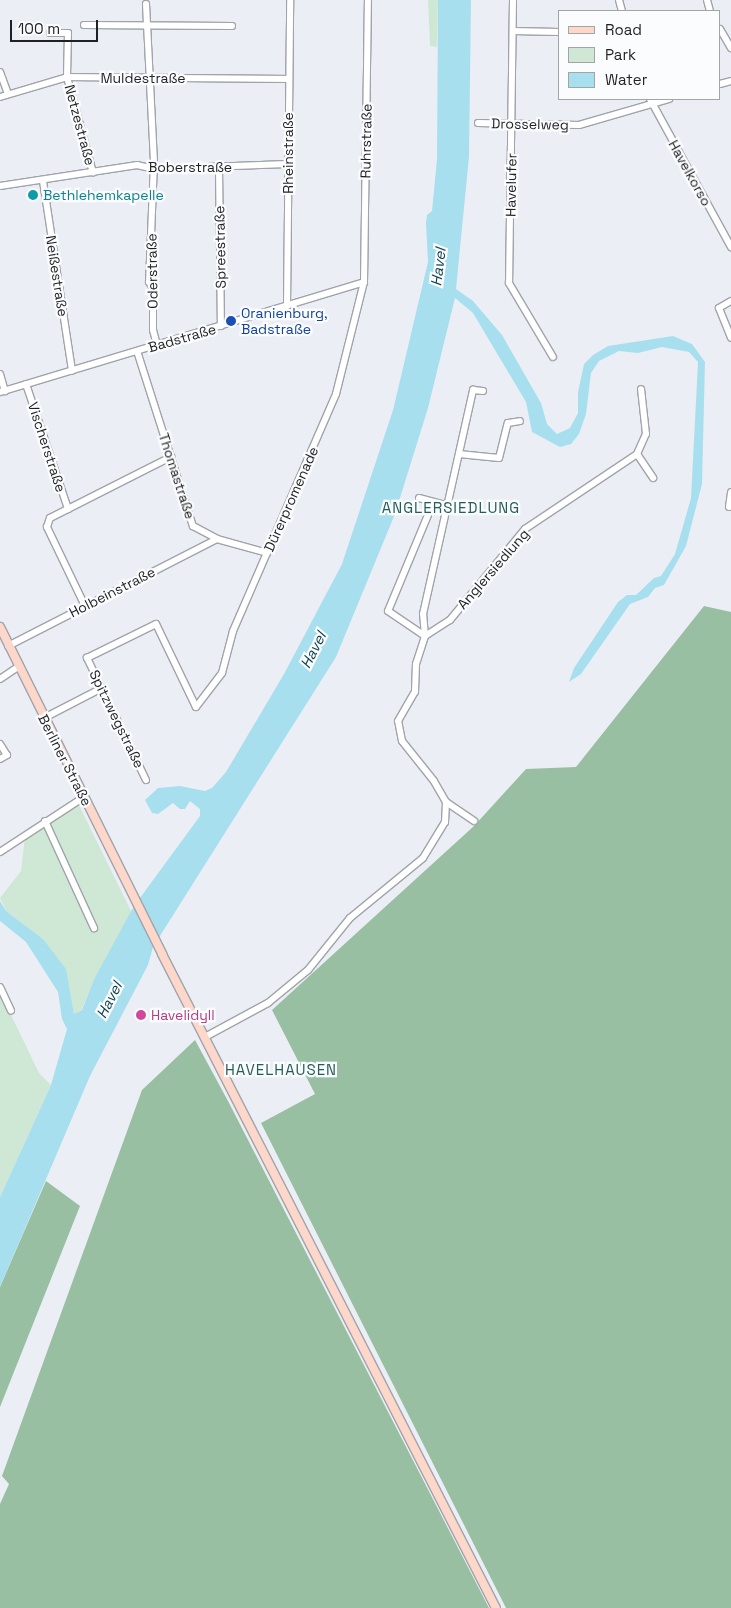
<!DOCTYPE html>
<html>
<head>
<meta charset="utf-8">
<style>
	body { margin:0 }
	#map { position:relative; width:731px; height:1608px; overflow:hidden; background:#ebeff5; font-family:"Space Grotesk",sans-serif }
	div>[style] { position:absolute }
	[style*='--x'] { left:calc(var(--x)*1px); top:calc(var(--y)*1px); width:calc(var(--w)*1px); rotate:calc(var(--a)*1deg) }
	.green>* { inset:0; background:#cee8d5 }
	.forest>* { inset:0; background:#98bfa2 }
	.water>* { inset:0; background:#a8dfee }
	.roads { filter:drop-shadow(1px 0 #a0a4aa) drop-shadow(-1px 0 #a0a4aa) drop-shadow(0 1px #a0a4aa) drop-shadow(0 -1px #a0a4aa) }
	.minor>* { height:6px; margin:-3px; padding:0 3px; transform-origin:3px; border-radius:3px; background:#fff }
	.major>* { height:8px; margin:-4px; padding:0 4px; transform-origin:4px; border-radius:4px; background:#fed7cb }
	.dots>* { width:14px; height:14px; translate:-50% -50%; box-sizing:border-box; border:2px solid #fafcfe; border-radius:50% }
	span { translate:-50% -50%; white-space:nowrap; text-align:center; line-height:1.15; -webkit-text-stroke:4.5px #fafcfe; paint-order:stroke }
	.street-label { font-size:14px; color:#1f2123 }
	.culture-label { font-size:14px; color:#0d838f }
	.left { translate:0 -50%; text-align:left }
	.transit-label { font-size:14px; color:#164399 }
	.hotel-label { font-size:14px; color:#b23c85 }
	.water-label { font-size:15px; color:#0e3f4a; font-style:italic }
	.neighbourhood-label { font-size:15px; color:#255e58; letter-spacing:1px }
	.legend { position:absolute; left:558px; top:10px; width:162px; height:90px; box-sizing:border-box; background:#fafcfe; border:1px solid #a2a4a6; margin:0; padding:6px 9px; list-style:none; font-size:15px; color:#1f2123 }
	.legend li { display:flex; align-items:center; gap:10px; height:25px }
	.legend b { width:25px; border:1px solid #a2a4a6 }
	.scale { position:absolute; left:10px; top:20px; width:88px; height:22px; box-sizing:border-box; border:2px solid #1f2123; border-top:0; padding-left:6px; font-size:15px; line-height:18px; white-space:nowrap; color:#1f2123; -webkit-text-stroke:4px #fafcfe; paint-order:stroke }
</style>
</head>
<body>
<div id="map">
	<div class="green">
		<i style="clip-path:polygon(428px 0,438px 0,437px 47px,430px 46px)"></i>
		<i style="clip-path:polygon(76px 799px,132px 913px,94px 979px,82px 1009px,74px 1015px,65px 969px,43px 939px,6px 911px,0 898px,21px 871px,25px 836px)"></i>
		<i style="clip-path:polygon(0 992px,39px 1073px,51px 1085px,0 1197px)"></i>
	</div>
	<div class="forest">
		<i style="clip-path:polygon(704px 606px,731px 612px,731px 1608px,506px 1608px,261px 1123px,315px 1094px,272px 1010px,474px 826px,526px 769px,576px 767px)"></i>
		<i style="clip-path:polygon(195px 1040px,228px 1101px,489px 1608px,0 1608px,0 1504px,9px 1484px,2px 1476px,142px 1090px)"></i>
		<i style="clip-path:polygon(46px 1181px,80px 1206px,0 1407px,0 1287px)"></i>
	</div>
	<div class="water">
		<i style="clip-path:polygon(438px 0,471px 0,469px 157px,456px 289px,473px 301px,502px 335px,541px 403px,547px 424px,557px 434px,570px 428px,578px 413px,578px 392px,584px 364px,593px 355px,608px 346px,673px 336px,692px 344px,705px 362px,702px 484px,686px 546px,664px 585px,655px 588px,648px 597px,630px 604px,581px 674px,569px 682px,574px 668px,618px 602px,627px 595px,636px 595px,654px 578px,661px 576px,675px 554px,691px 498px,698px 362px,689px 352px,662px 347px,638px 353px,619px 351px,599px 361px,591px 373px,586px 414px,579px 434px,571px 444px,560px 447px,532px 432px,526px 402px,473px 313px,455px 298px,428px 408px,395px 514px,336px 657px,153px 947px,148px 965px,90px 1076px,0 1287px,0 1197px,51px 1085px,67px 1029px,62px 1019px,58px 992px,26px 942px,0 921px,0 901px,6px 911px,43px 939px,66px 969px,74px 1014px,82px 1010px,94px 979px,134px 906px,200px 816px,200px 809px,190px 801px,185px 809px,180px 809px,173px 803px,158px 814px,152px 813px,145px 800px,158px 788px,180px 786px,205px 791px,212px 788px,226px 772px,284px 674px,342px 564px,393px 410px,428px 262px,426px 223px,427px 215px,432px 211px,437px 159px)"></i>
	</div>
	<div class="roads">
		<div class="minor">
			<i style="--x:513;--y:0;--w:283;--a:90.8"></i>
			<i style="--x:509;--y:283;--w:86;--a:59.3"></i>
			<i style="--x:619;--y:0;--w:11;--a:75"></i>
			<i style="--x:707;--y:0;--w:11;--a:75"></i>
			<i style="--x:146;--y:4;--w:159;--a:87.1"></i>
			<i style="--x:154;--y:163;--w:119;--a:92.4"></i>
			<i style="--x:149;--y:282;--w:7;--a:56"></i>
			<i style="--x:153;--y:288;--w:42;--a:90"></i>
			<i style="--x:153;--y:330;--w:16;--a:75"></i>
			<i style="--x:84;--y:25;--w:148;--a:0.4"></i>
			<i style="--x:720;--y:29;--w:22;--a:60"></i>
			<i style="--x:513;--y:31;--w:47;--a:1.2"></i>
			<i style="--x:50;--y:33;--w:18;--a:0"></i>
			<i style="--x:68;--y:33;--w:44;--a:91.3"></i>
			<i style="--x:67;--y:77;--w:99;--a:74.8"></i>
			<i style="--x:0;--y:72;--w:23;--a:70"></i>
			<i style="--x:720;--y:84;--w:11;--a:-15"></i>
			<i style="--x:0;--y:97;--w:70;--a:-16.6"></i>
			<i style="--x:67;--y:77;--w:221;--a:0.5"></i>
			<i style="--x:650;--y:99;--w:169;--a:61.3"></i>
			<i style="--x:478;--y:123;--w:101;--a:1.1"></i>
			<i style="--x:579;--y:125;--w:94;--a:-16.1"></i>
			<i style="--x:219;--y:168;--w:158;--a:89.3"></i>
			<i style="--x:43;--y:181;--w:192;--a:81.3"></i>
			<i style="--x:0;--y:186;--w:139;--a:-8.7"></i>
			<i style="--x:137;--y:165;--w:17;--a:13"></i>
			<i style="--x:154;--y:169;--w:133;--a:-2.2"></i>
			<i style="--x:731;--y:301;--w:14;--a:150"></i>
			<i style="--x:719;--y:308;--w:32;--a:68"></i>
			<i style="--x:287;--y:306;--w:306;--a:-89.4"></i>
			<i style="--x:137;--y:351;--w:184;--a:72.3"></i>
			<i style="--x:193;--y:526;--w:27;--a:28"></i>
			<i style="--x:217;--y:539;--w:52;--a:15.6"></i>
			<i style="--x:0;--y:374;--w:18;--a:74"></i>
			<i style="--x:26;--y:384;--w:132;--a:71.4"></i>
			<i style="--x:0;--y:392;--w:380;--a:-16.8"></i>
			<i style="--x:459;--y:454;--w:40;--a:5.7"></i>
			<i style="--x:499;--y:458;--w:36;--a:-76"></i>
			<i style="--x:508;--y:423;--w:12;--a:-9"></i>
			<i style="--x:637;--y:454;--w:29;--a:56"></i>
			<i style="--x:419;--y:498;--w:28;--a:15"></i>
			<i style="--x:729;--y:507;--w:15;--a:-82"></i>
			<i style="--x:428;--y:515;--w:104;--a:112.6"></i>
			<i style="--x:388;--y:611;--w:45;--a:34"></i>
			<i style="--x:425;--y:636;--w:30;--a:-33"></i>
			<i style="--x:450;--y:620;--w:118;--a:-50.5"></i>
			<i style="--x:525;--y:529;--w:135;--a:-33.8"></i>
			<i style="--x:637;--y:454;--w:22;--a:-66"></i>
			<i style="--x:646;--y:434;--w:45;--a:-96.3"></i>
			<i style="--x:85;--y:606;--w:88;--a:-115.7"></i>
			<i style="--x:47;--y:527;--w:9;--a:-72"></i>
			<i style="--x:50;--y:518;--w:136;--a:-26.8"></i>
			<i style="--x:8;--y:646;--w:235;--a:-27.1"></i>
			<i style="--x:0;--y:679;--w:22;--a:-34"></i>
			<i style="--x:44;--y:718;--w:65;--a:-27.3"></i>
			<i style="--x:0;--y:744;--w:13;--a:58"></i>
			<i style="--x:7;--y:755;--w:8;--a:150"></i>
			<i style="--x:146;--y:780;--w:136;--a:-115.8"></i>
			<i style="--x:87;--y:658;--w:77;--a:-26.2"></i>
			<i style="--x:156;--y:624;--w:92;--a:64.3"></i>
			<i style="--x:196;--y:707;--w:43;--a:-52.6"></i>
			<i style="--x:222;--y:673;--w:43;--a:-75.3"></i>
			<i style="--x:233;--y:631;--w:258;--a:-66.5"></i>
			<i style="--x:336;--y:394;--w:115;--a:-76"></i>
			<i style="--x:364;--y:282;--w:282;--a:-89.2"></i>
			<i style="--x:446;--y:802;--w:34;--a:34"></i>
			<i style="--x:45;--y:821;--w:118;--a:65.4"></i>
			<i style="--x:0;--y:852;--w:100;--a:-33.2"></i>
			<i style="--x:0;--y:987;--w:26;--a:65"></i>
			<i style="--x:205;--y:1037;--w:72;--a:-28.4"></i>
			<i style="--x:268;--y:1003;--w:52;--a:-39.5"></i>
			<i style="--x:308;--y:970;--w:67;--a:-51.1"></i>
			<i style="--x:350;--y:918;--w:94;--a:-39.4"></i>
			<i style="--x:423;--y:858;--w:42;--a:-58.6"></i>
			<i style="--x:445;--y:822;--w:20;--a:-87"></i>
			<i style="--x:446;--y:802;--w:24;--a:-120"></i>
			<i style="--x:434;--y:781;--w:51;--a:-128.7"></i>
			<i style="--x:402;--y:741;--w:20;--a:-101"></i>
			<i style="--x:398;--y:721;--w:34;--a:-60"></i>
			<i style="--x:415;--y:692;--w:28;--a:-88"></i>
			<i style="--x:416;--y:664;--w:29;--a:-72"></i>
			<i style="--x:425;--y:636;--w:22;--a:-95"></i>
			<i style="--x:423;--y:614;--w:230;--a:-77.4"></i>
			<i style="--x:473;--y:390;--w:10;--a:6"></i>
		</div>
		<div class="major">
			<i style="--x:0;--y:627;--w:365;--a:63.6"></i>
			<i style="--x:162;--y:954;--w:734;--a:62.95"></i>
		</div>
	</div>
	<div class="dots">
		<i style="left:33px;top:195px;background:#0f9aa8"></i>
		<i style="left:231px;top:321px;background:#1a4fb4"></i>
		<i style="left:141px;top:1015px;background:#d1479c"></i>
	</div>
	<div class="street-label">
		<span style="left:143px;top:78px">Muldestraße</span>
		<span style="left:530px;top:124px;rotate:1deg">Drosselweg</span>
		<span style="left:80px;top:125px;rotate:75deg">Netzestraße</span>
		<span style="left:366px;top:141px;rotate:-89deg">Ruhrstraße</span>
		<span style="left:288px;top:153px;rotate:-90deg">Rheinstraße</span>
		<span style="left:190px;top:167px">Boberstraße</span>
		<span style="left:690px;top:173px;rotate:61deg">Havelkorso</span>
		<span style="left:511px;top:185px;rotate:-89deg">Havelufer</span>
		<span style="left:220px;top:247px;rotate:-91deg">Spreestraße</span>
		<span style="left:152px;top:271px;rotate:-91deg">Oderstraße</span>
		<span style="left:57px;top:276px;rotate:81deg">Neißestraße</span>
		<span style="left:182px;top:338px;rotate:-16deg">Badstraße</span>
		<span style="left:47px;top:447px;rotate:72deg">Vischerstraße</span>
		<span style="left:177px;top:476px;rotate:72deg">Thomastraße</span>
		<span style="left:291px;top:499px;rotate:-66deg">Dürerpromenade</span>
		<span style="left:493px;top:569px;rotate:-49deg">Anglersiedlung</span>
		<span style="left:112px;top:592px;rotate:-27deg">Holbeinstraße</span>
		<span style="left:117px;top:719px;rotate:64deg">Spitzwegstraße</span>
		<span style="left:65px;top:760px;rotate:63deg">Berliner Straße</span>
	</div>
	<div class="culture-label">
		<span class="left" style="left:43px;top:195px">Bethlehemkapelle</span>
	</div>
	<div class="transit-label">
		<span class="left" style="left:241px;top:321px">Oranienburg,<br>Badstraße</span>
	</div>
	<div class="hotel-label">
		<span class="left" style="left:151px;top:1015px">Havelidyll</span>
	</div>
	<div class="water-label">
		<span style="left:438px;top:267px;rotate:-83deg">Havel</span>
		<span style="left:313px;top:650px;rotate:-63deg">Havel</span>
		<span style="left:109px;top:1000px;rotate:-63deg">Havel</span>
	</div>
	<div class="neighbourhood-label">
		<span style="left:451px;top:508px">ANGLERSIEDLUNG</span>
		<span style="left:281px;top:1070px">HAVELHAUSEN</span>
	</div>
	<ul class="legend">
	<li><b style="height:6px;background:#fed7cb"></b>Road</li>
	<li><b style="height:14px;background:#cee8d5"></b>Park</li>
	<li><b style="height:14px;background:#a8dfee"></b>Water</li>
	</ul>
	<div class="scale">100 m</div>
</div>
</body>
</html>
